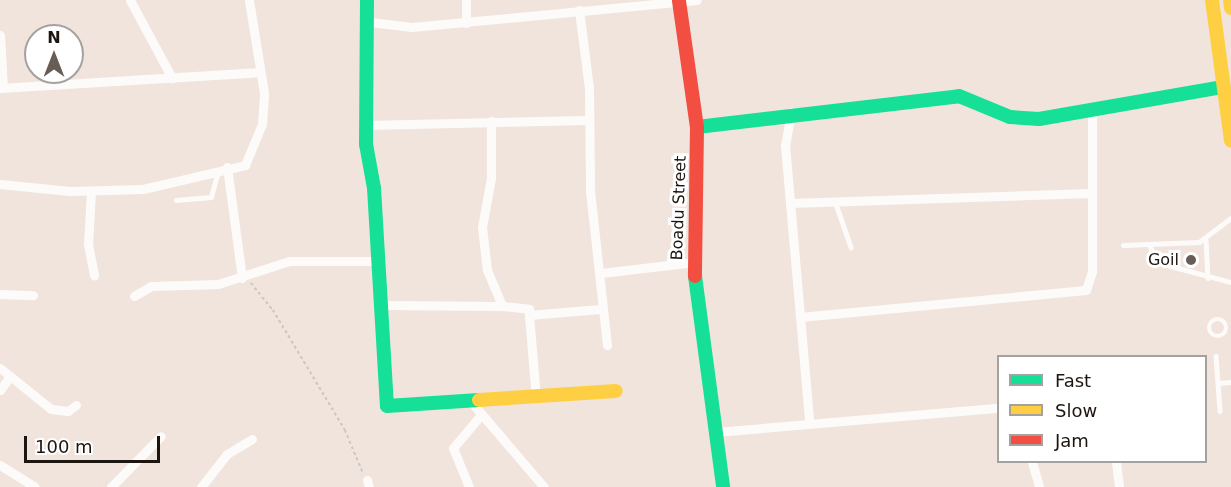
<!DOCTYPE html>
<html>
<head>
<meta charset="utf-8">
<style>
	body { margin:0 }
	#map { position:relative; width:1231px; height:487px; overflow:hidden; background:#f1e4dc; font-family:"DejaVu Sans",sans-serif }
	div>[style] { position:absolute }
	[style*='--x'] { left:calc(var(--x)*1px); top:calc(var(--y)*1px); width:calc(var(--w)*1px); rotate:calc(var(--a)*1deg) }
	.path>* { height:1.5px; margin-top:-0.75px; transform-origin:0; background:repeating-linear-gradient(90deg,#cbc8c4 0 3px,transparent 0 6px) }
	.lane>* { height:4.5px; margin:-2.25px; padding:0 2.25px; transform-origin:2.25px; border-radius:2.25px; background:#fdfbfa }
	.lane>.ring { margin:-2.25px; padding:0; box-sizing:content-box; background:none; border:4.5px solid #fdfbfa; border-radius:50% }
	.street>* { height:9px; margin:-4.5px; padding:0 4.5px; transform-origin:4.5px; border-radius:4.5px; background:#fdfbfa }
	.fast>* { height:14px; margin:-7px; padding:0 7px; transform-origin:7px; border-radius:7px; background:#16e098 }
	.slow>* { height:14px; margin:-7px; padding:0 7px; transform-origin:7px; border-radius:7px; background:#ffcf43 }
	.jam>* { height:14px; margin:-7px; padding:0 7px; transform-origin:7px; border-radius:7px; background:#f24e42 }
	.dots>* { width:16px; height:16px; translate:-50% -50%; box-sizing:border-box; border:3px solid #fff; border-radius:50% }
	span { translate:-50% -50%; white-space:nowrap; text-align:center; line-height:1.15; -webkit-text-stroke:6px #fff; paint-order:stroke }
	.street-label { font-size:16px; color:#1d1510 }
	.poi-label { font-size:16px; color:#1d1510 }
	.right { translate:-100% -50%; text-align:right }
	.legend { position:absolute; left:997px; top:355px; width:210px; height:108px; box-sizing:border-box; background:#fff; border:2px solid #a5a19f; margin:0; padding:8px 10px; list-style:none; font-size:18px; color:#1d1510 }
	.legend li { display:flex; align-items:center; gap:12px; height:30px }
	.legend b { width:30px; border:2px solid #a5a19f }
	.north { position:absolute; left:24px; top:24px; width:60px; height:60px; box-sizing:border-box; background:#fff; border:2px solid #a5a19f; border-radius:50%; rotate:0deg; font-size:16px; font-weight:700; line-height:24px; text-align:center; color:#1d1510 }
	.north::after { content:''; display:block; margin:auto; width:21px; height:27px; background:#675d57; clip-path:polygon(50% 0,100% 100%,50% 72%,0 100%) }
	.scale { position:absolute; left:24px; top:436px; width:136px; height:27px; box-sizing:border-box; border:3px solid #1d1510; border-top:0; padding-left:8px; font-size:18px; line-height:21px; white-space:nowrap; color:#1d1510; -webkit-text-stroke:4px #fff; paint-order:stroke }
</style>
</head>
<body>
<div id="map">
	<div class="path">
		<i style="--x:251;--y:283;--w:35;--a:51"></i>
		<i style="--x:273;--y:310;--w:140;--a:59"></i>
		<i style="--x:345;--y:430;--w:47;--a:67.3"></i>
	</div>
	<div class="lane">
		<i style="--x:176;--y:200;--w:35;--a:-5"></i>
		<i style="--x:211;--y:197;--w:23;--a:-75"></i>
		<i style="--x:835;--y:201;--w:49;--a:70.8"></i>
		<i style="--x:1206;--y:240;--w:38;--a:87"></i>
		<i style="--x:1149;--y:244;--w:14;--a:65"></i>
		<i style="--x:1155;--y:257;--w:14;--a:34"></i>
		<i style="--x:1167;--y:265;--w:66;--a:14.9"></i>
		<i style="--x:1123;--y:245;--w:76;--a:-2.3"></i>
		<i style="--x:1199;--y:242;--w:40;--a:-37"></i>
		<i class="ring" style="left:1209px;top:319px;width:13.5px;height:13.5px"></i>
		<i style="--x:1216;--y:356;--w:55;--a:85.8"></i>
		<i style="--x:1218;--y:383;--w:13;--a:-4"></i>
	</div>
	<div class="street">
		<i style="--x:130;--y:0;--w:89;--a:61.7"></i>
		<i style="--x:579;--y:10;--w:79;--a:82.7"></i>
		<i style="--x:589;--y:88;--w:103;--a:89.4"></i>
		<i style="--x:590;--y:191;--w:155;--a:83.7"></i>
		<i style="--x:370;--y:22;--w:42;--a:6.8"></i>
		<i style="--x:412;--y:27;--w:286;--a:-5.4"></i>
		<i style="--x:466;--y:23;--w:23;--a:-90"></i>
		<i style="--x:0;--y:35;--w:53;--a:86.8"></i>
		<i style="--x:0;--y:88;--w:259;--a:-3.5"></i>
		<i style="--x:791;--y:112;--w:34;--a:100"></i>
		<i style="--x:785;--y:145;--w:277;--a:85"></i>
		<i style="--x:491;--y:121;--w:57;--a:90"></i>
		<i style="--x:491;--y:178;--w:50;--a:100.4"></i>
		<i style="--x:482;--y:227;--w:43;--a:83.4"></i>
		<i style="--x:487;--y:270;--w:39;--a:67"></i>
		<i style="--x:366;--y:125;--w:220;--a:-1.3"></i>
		<i style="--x:227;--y:167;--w:112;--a:82.3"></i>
		<i style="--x:0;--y:184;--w:70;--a:5.7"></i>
		<i style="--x:70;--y:191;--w:73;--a:-1.6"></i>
		<i style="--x:143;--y:189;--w:105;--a:-13.2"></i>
		<i style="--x:245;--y:165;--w:44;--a:-67.5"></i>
		<i style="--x:262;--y:124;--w:31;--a:-86"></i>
		<i style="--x:264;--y:93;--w:94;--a:-99.2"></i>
		<i style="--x:91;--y:191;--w:53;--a:93.2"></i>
		<i style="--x:88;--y:244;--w:32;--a:79"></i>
		<i style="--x:790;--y:203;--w:301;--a:-1.9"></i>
		<i style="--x:601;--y:273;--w:94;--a:-6.7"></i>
		<i style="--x:0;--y:294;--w:33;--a:2"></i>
		<i style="--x:134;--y:296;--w:20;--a:-30"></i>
		<i style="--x:151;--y:286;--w:67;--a:-1.7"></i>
		<i style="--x:218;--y:284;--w:75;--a:-17.9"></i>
		<i style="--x:289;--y:261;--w:91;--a:0"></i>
		<i style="--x:380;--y:305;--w:122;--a:0.5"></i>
		<i style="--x:502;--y:306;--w:27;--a:6"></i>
		<i style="--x:529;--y:309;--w:6;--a:90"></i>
		<i style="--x:529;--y:315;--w:71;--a:-4.8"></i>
		<i style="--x:529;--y:315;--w:83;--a:85.2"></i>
		<i style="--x:800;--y:317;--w:287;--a:-5.4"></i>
		<i style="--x:1086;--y:290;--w:20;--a:-72"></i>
		<i style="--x:1092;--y:271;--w:160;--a:-90"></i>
		<i style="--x:0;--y:368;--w:65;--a:38.8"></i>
		<i style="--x:51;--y:409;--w:17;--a:7"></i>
		<i style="--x:68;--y:411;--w:10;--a:-37"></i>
		<i style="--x:0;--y:390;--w:17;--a:-54"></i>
		<i style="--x:473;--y:404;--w:109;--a:49.5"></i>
		<i style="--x:716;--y:432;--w:283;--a:-4.9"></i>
		<i style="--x:1032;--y:462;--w:26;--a:74"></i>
		<i style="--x:1116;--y:462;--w:25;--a:83"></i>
		<i style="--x:0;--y:465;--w:41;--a:32.2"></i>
		<i style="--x:367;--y:480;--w:7;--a:74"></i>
		<i style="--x:111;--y:487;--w:71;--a:-45.6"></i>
		<i style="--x:201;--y:487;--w:42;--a:-51.8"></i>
		<i style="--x:227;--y:454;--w:29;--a:-31"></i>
		<i style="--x:469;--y:487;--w:42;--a:-112.3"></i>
		<i style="--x:453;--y:448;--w:42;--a:-49.8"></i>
	</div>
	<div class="fast">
		<i style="--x:367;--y:0;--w:144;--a:90.4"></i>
		<i style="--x:366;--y:144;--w:45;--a:79.7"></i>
		<i style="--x:374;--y:188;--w:218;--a:86.6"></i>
		<i style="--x:387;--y:406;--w:92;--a:-3.7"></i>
		<i style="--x:697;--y:127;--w:264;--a:-6.7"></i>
		<i style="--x:959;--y:96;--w:55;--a:22.4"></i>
		<i style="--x:1010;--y:117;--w:29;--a:4"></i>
		<i style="--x:1039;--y:119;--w:187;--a:-9.9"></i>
		<i style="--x:695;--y:276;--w:213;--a:82.4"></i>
	</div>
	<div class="slow">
		<i style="--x:1212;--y:0;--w:142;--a:82.3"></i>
		<i style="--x:1230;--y:0;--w:8;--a:83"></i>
		<i style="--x:479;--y:400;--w:137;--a:-3.8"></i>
	</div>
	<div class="jam">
		<i style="--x:679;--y:1;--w:127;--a:81.9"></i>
		<i style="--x:697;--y:127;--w:149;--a:90.8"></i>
	</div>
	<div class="dots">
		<i style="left:1191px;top:260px;background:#675d57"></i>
	</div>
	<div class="street-label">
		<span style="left:679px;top:208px;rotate:-88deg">Boadu Street</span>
	</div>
	<div class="poi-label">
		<span class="right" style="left:1179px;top:260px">Goil</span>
	</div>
	<ul class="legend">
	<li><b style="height:8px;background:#16e098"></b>Fast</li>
	<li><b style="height:8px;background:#ffcf43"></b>Slow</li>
	<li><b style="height:8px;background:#f24e42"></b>Jam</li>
	</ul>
	<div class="north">N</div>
	<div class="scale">100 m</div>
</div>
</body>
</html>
